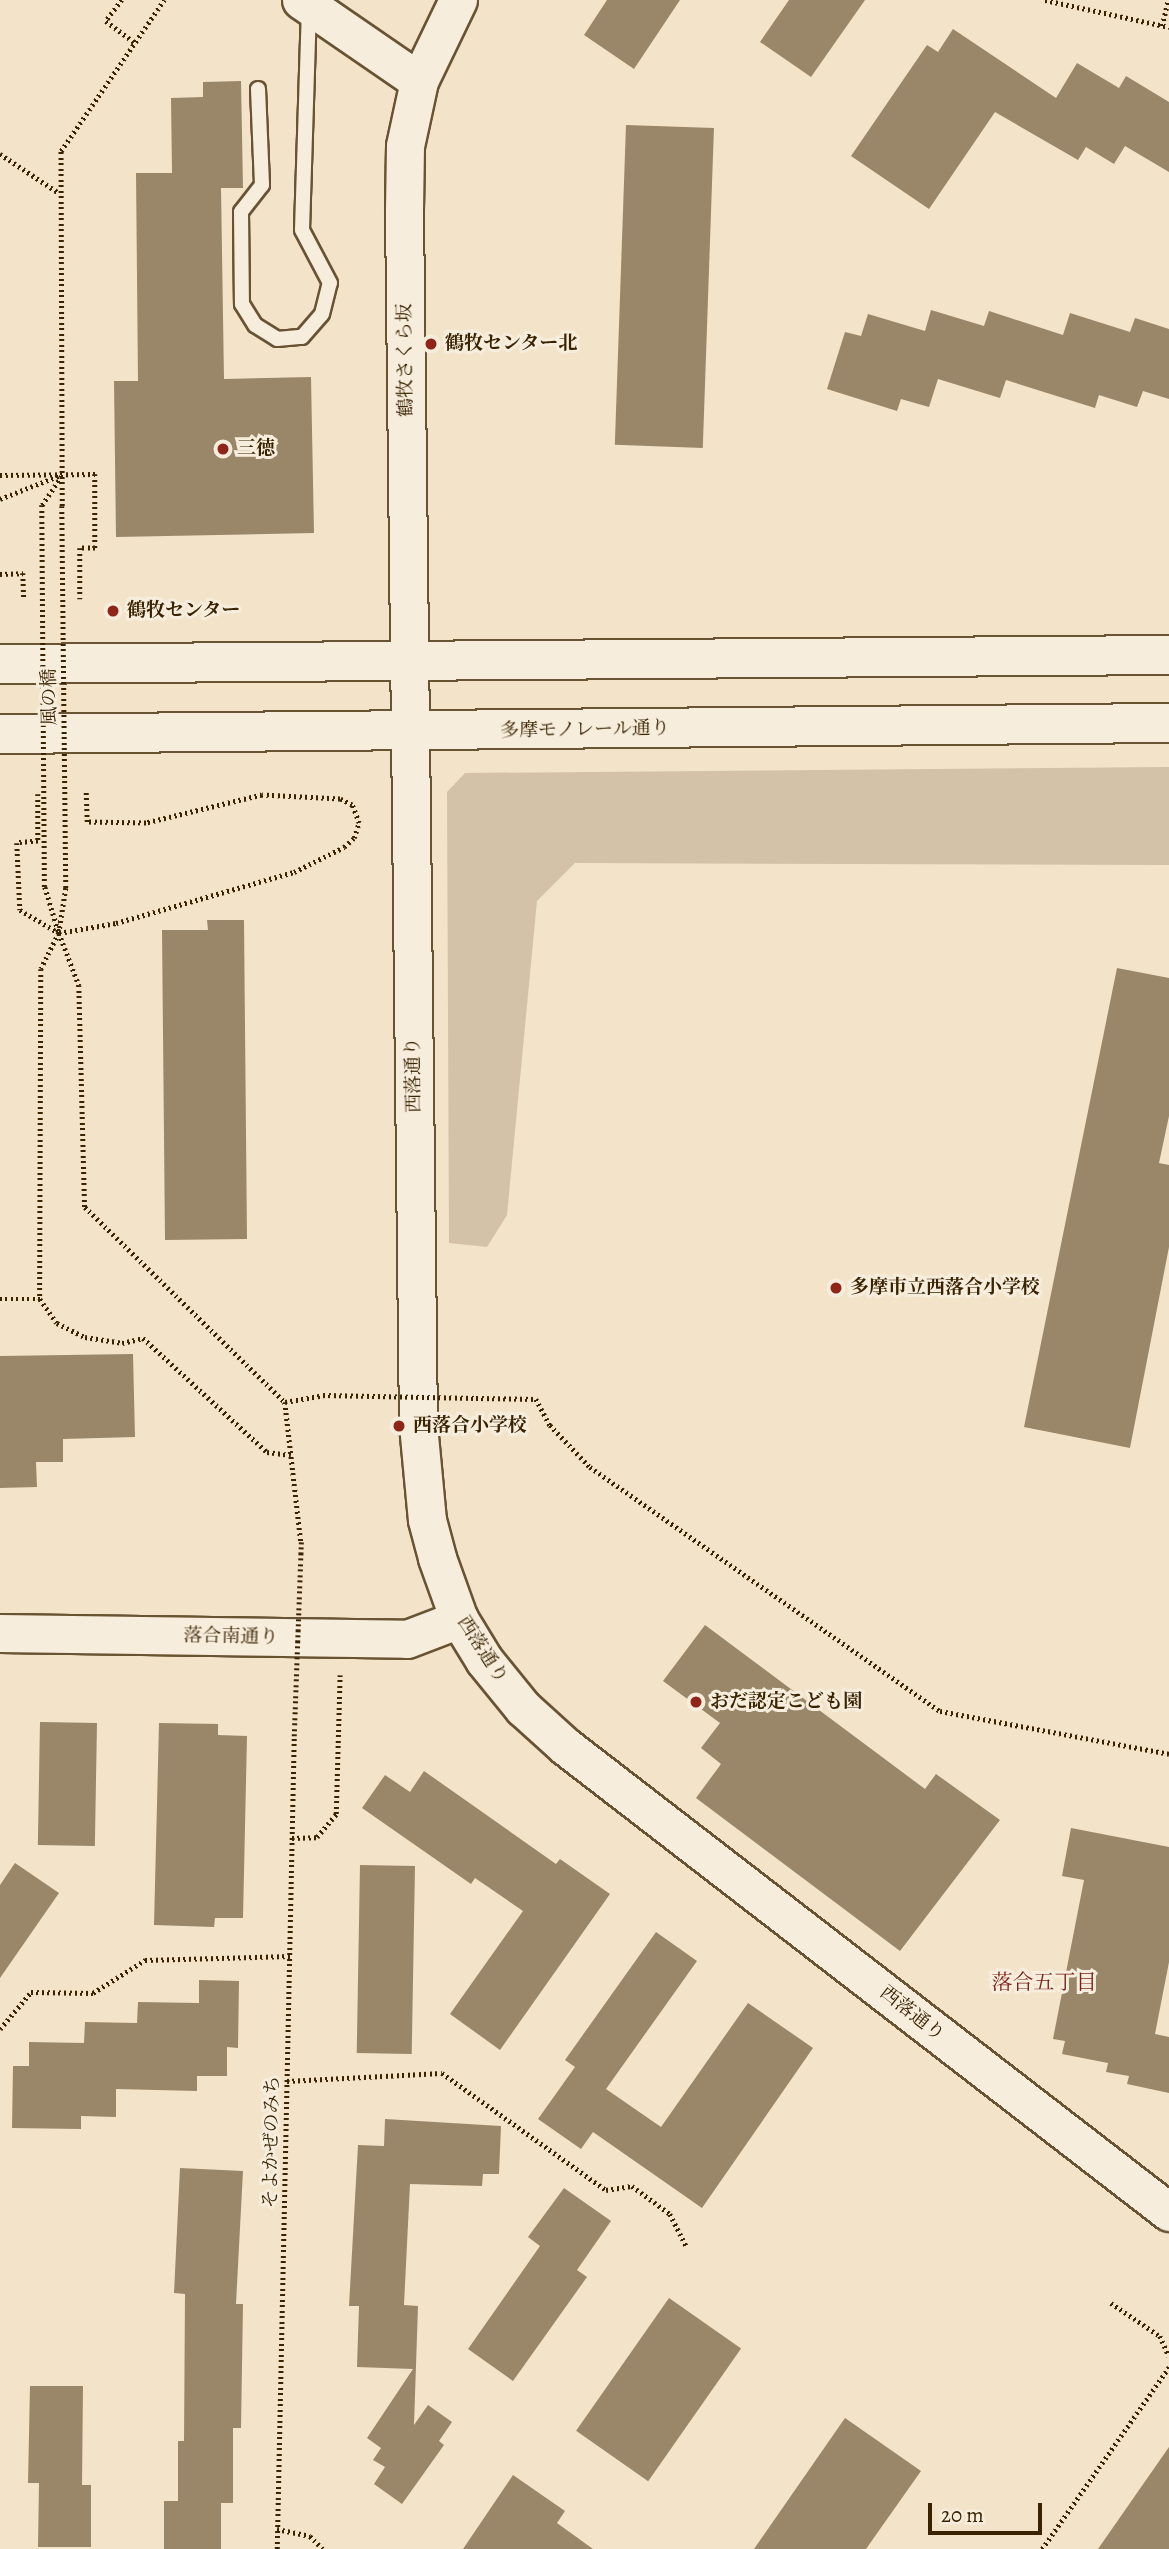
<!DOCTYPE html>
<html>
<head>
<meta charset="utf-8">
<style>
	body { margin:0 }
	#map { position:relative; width:1169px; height:2549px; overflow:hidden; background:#f3e3c9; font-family:Alegreya,"Noto Serif JP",serif }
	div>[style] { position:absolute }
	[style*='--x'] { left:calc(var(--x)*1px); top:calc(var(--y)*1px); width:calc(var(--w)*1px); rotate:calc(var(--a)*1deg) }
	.green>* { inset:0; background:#d3c2a7 }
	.building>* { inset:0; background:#9a8769; transform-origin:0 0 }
	.path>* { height:4.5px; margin-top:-2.25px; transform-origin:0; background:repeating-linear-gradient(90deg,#392301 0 2px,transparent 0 5.5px) }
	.roads { filter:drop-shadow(2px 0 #685333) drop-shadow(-2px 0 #685333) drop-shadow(0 2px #685333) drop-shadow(0 -2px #685333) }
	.service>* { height:14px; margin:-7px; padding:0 7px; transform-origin:7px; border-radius:7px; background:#f7eddc }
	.tertiary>* { height:37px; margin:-18.5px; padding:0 18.5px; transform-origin:18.5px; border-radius:18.5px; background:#f7eddc }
	.secondary>* { height:38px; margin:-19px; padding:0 19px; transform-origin:19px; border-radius:19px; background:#f7eddc }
	.path-bridge>* { height:4.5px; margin-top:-2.25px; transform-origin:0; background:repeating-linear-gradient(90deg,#392301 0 2px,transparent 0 5.5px) }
	.dots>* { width:19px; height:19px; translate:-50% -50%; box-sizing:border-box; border:4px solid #f7eddc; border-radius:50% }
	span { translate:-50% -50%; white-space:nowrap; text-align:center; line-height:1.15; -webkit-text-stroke:6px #f7eddc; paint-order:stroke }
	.poi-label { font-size:19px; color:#392301; font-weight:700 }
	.left { translate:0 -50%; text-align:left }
	.street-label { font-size:19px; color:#392301 }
	.neighbourhood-label { font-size:21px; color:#7a1f14 }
	.scale { position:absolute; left:928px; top:2503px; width:114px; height:32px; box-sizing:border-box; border:4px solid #392301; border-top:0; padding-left:9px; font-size:21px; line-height:24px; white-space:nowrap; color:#392301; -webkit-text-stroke:5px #f7eddc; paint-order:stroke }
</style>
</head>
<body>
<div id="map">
	<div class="green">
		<i style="clip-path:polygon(1169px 767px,1169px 865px,575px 863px,537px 901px,507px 1215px,487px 1247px,449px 1243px,447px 792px,465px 773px)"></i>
	</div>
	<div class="building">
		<i style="clip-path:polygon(607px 0,680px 0,634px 69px,584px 35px)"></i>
		<i style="clip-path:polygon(789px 0,865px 0,811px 77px,760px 42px)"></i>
		<i style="clip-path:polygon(953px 29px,1056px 98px,1077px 63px,1119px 88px,1126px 76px,1169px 102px,1169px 172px,1125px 146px,1114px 164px,1086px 147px,1078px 160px,995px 112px,929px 209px,851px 156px,927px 45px,938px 52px)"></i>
		<i style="clip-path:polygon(241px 81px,243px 188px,221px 188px,224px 379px,311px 377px,314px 533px,116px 537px,114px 381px,138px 381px,136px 173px,172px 173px,171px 98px,203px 97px,203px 82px)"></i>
		<i style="left:626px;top:125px;width:88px;height:320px;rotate:2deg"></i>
		<i style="clip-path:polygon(931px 310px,984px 326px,989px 311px,1063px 335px,1070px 313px,1130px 332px,1135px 318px,1169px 329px,1169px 399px,1143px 391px,1137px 407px,1099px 395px,1095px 408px,1006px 380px,1000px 398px,938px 379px,929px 407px,901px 399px,897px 411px,827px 389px,845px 332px,861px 336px,868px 314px,925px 331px)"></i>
		<i style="clip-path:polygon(207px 920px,244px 920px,247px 1239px,165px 1240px,162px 930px,208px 930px)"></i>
		<i style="clip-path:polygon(1117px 968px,1169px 978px,1169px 1116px,1159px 1163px,1169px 1165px,1169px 1247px,1130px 1448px,1024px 1427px)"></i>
		<i style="clip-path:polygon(133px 1354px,135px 1437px,63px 1439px,63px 1462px,36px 1462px,37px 1487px,0 1488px,0 1356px)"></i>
		<i style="clip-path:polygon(705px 1625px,925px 1789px,936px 1774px,1000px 1820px,900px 1951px,696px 1798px,721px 1764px,701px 1748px,720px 1723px,663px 1681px)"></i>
		<i style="left:40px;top:1722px;width:57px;height:123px;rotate:1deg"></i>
		<i style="clip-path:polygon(159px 1723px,218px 1724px,218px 1735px,247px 1736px,243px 1918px,215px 1918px,214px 1927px,154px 1925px)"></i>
		<i style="clip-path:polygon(424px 1771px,556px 1864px,560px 1859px,610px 1894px,500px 2050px,450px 2014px,523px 1911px,475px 1878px,471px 1884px,362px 1808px,385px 1775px,410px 1792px)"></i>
		<i style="clip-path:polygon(1071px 1828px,1169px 1847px,1169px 1962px,1155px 2034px,1169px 2037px,1169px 2093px,1127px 2084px,1129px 2076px,1106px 2072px,1108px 2063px,1062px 2054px,1065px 2041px,1053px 2039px,1084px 1880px,1062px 1876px)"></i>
		<i style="clip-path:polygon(15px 1863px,59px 1893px,0 1978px,0 1885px)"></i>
		<i style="left:360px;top:1865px;width:55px;height:188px;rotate:1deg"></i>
		<i style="clip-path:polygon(656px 1932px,697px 1961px,606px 2089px,661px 2127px,748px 2003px,813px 2048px,702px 2208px,593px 2132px,581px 2149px,538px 2119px,575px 2067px,565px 2060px)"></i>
		<i style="clip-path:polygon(199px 1980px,239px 1981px,238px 2048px,227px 2047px,227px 2076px,197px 2076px,197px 2091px,116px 2089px,116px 2117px,81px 2116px,81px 2129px,12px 2128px,13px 2066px,29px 2066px,29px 2042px,84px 2043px,85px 2022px,137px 2023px,138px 2002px,199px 2003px)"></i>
		<i style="clip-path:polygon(385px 2119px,501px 2126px,499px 2174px,483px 2174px,482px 2186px,410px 2184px,404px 2305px,418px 2306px,414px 2425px,428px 2405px,452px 2422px,439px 2441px,444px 2445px,402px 2504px,374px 2484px,385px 2467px,373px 2460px,381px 2448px,367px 2438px,413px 2369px,357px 2367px,359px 2306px,349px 2306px,358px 2145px,384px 2146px)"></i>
		<i style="clip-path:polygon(180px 2168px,243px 2171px,236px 2304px,243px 2304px,241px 2428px,233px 2428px,233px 2503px,221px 2503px,221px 2549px,164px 2549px,164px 2501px,178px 2501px,178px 2441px,184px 2441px,185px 2294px,174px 2293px)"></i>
		<i style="clip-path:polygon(564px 2188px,611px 2221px,577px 2270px,587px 2277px,513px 2381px,468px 2349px,540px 2246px,528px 2237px)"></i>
		<i style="left:669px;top:2298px;width:88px;height:162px;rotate:35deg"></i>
		<i style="clip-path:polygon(30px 2386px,83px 2386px,82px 2485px,91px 2485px,91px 2547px,38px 2547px,39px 2483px,28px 2483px)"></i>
		<i style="clip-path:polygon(845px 2418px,921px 2471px,866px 2549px,754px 2549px)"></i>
		<i style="clip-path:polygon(1169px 2447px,1169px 2549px,1098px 2549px)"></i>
		<i style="clip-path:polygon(513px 2475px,565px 2511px,557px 2523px,593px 2549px,463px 2549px)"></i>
	</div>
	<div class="path">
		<i style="--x:122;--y:0;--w:26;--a:127"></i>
		<i style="--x:106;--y:21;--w:35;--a:37"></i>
		<i style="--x:1045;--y:0;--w:127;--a:12.3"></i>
		<i style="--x:1162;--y:26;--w:27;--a:-77"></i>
		<i style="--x:0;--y:154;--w:71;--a:33.5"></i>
		<i style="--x:0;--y:475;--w:95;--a:-0.6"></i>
		<i style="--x:95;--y:474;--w:74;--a:90"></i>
		<i style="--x:95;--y:548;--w:15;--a:180"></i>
		<i style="--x:80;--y:548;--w:51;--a:90"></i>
		<i style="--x:0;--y:499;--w:66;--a:-21.5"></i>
		<i style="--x:42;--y:505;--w:36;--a:-56"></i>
		<i style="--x:62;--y:506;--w:355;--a:-90.2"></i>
		<i style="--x:61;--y:151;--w:183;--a:-55.7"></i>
		<i style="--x:0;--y:574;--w:23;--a:-2"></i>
		<i style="--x:23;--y:573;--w:27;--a:88"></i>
		<i style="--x:38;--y:794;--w:47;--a:90"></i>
		<i style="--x:38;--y:841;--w:21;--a:175"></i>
		<i style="--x:17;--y:843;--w:67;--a:87.4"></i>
		<i style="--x:20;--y:910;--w:45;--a:30.5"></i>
		<i style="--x:59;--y:933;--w:58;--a:-10"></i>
		<i style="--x:116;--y:923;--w:185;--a:-16"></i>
		<i style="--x:294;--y:872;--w:56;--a:-26.6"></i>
		<i style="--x:344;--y:847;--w:13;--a:-42"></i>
		<i style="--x:354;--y:838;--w:16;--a:-72"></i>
		<i style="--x:359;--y:823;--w:19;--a:-111"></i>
		<i style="--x:352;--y:805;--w:13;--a:-153"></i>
		<i style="--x:340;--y:799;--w:78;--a:-177.1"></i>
		<i style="--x:262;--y:795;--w:119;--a:166.4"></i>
		<i style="--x:146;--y:823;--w:59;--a:-179"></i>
		<i style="--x:87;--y:822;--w:30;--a:-92"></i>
		<i style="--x:45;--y:887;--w:48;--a:73.1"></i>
		<i style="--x:59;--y:933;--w:40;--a:116.6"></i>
		<i style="--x:41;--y:969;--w:330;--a:90.2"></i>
		<i style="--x:40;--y:1299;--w:29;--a:55"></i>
		<i style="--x:57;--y:1323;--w:31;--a:27"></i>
		<i style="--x:85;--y:1337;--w:37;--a:9"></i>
		<i style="--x:122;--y:1343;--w:22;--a:-13"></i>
		<i style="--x:143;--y:1338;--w:168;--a:42.6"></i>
		<i style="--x:267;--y:1452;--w:24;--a:7"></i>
		<i style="--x:66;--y:888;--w:46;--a:98.8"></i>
		<i style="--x:59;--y:933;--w:56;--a:69"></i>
		<i style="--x:79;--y:985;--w:222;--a:88.5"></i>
		<i style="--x:85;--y:1207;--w:279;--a:44.3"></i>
		<i style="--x:285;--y:1402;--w:39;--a:-10"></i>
		<i style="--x:0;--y:1299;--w:40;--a:0"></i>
		<i style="--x:476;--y:1398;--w:60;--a:1"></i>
		<i style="--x:536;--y:1399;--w:30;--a:62"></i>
		<i style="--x:550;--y:1425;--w:58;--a:46.4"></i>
		<i style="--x:590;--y:1467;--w:427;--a:34.9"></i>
		<i style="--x:940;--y:1711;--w:233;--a:10.6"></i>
		<i style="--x:285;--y:1402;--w:141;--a:83.5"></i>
		<i style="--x:292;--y:1838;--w:25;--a:-2"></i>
		<i style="--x:317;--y:1837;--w:30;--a:-50"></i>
		<i style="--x:336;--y:1814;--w:139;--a:-88.4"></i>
		<i style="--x:0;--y:2029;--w:48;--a:-50"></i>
		<i style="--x:31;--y:1992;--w:62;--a:0.9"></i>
		<i style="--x:93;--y:1993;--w:62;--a:-32.4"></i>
		<i style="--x:145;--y:1960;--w:145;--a:-1.6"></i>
		<i style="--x:287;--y:2081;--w:155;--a:-3"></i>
		<i style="--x:442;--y:2073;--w:201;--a:35.5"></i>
		<i style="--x:606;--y:2190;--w:26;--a:-9"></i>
		<i style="--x:632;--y:2186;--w:47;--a:36.4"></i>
		<i style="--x:670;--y:2214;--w:37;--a:63"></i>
		<i style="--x:1111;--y:2303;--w:59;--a:34"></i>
		<i style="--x:1160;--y:2336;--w:22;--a:66"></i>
		<i style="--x:277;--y:2529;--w:34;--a:12"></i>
		<i style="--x:310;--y:2536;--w:18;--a:45"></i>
		<i style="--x:277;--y:2549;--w:813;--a:-88.8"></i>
		<i style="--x:1042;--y:2549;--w:222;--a:-55.1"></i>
	</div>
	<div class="roads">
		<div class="service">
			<i style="--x:258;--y:89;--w:96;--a:87.6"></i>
			<i style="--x:262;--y:185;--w:34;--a:128"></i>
			<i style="--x:241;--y:212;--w:92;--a:89.4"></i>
			<i style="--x:242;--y:304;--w:25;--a:58"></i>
			<i style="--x:255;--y:325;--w:26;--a:32"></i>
			<i style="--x:277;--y:339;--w:25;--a:-5"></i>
			<i style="--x:302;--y:337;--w:30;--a:-49"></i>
			<i style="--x:322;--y:314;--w:32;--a:-76"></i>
			<i style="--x:330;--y:283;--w:60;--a:-117.8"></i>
			<i style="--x:302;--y:230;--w:219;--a:-88.2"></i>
		</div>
		<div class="tertiary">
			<i style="--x:301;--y:0;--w:143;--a:34.5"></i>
			<i style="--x:458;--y:0;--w:90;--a:115.7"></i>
			<i style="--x:419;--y:81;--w:66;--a:102.2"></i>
			<i style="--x:405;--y:146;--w:65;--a:90.9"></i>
			<i style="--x:404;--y:211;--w:1214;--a:89.34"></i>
			<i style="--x:418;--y:1425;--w:95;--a:84.6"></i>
			<i style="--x:427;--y:1520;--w:39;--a:75"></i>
			<i style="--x:437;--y:1558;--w:65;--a:70.2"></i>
			<i style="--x:459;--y:1619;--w:48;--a:58.6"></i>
			<i style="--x:484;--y:1660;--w:62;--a:50.9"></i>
			<i style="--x:523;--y:1708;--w:57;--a:42.1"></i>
			<i style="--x:565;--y:1746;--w:763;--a:37.65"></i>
			<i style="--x:0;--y:1633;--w:407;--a:0.8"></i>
			<i style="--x:407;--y:1639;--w:56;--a:-21"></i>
		</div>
		<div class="secondary">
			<i style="--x:0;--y:664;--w:1169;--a:-0.44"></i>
			<i style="--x:0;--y:734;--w:1169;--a:-0.54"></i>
		</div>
	</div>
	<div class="path-bridge">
		<i style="--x:42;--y:505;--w:382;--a:89.6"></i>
		<i style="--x:62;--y:506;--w:382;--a:89.4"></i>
		<i style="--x:323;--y:1395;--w:153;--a:1.1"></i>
		<i style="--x:294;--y:1736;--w:194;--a:-87.9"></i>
	</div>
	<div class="dots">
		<i style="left:431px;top:344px;background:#8f2418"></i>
		<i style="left:223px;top:449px;background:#8f2418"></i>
		<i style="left:113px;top:611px;background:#8f2418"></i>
		<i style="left:836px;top:1288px;background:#8f2418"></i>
		<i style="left:399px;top:1426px;background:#8f2418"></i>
		<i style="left:696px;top:1702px;background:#8f2418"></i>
	</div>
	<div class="poi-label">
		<span class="left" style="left:445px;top:344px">鶴牧センター北</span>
		<span class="left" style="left:237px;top:449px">三徳</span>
		<span class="left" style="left:127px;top:611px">鶴牧センター</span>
		<span class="left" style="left:850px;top:1288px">多摩市立西落合小学校</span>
		<span class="left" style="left:413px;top:1426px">西落合小学校</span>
		<span class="left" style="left:710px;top:1702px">おだ認定こども園</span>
	</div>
	<div class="street-label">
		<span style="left:406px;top:360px;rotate:-91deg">鶴牧さくら坂</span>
		<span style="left:50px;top:697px;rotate:-91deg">風の橋</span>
		<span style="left:585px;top:730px;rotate:-1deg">多摩モノレール通り</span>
		<span style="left:414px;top:1075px;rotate:-91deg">西落通り</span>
		<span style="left:231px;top:1637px;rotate:1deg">落合南通り</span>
		<span style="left:482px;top:1650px;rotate:57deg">西落通り</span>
		<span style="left:912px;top:2014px;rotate:38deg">西落通り</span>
		<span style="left:272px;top:2142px;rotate:-89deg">そよかぜのみち</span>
	</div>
	<div class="neighbourhood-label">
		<span style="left:1044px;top:1982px">落合五丁目</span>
	</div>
	<div class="scale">20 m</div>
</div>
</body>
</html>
